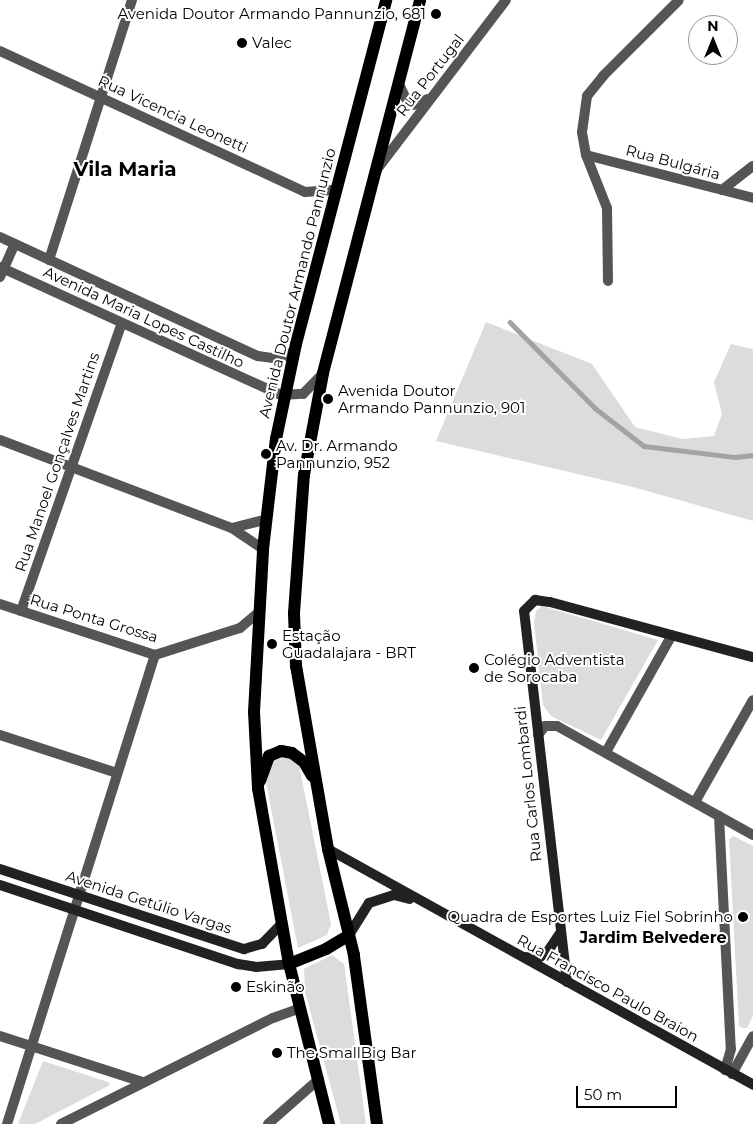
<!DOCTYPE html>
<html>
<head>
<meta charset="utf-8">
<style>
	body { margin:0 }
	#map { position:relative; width:753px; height:1124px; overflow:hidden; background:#fff; font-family:Montserrat,sans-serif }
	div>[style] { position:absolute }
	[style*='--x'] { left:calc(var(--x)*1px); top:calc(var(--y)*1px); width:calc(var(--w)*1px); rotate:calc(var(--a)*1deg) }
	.green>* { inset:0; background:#dcdcdc }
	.stream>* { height:4.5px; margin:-2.25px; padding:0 2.25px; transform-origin:2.25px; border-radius:2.25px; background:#a3a3a3 }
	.street>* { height:10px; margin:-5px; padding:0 5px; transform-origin:5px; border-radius:5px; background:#555 }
	.secondary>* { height:10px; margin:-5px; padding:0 5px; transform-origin:5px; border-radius:5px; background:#222 }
	.primary>* { height:12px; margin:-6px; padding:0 6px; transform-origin:6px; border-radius:6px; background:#000 }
	.dots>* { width:14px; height:14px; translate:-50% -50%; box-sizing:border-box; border:2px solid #fff; border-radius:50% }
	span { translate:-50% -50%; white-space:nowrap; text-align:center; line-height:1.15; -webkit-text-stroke:4px #fff; paint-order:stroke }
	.poi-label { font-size:15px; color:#000 }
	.right { translate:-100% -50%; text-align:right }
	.left { translate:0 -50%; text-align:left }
	.street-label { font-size:15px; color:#000 }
	.neighbourhood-label { font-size:16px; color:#000; font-weight:700 }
	.district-label { font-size:20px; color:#000; font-weight:700 }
	.north { position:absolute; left:688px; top:15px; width:50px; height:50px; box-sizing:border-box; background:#fff; border:1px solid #999; border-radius:50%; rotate:0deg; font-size:14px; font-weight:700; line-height:20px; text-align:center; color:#000 }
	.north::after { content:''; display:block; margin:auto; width:18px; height:22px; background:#000; clip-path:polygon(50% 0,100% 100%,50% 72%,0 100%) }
	.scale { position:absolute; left:576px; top:1086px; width:101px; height:22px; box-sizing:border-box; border:2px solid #000; border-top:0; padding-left:6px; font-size:15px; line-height:18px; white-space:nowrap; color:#000; -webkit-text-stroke:4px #fff; paint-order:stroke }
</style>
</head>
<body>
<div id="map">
	<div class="green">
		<i style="clip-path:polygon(486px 322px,592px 364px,635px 427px,682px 439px,714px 436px,722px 414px,714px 382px,731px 344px,753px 349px,753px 521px,633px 487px,436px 441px)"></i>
		<i style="clip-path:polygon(542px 606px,658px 640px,601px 740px,551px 716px,543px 705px,534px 622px,536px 611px)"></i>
		<i style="clip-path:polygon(290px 757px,299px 765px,331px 924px,327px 935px,298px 948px,265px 777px,269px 764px,276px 759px)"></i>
		<i style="clip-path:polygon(733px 836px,753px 846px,753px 1016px,747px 1028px,743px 1028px,739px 1026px,729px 840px)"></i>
		<i style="clip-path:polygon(332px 955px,344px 964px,366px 1124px,341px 1124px,305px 992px,304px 969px)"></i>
		<i style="clip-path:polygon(43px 1061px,108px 1082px,110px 1085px,35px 1124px,18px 1124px)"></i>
	</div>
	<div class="stream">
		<i style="--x:510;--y:322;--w:121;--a:45.3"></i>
		<i style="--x:595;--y:408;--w:62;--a:37.8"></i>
		<i style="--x:644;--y:446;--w:92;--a:6.9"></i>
		<i style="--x:735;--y:457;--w:18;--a:-6"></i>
	</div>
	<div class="street">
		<i style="--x:0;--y:51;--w:336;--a:24.8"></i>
		<i style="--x:305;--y:192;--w:31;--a:-4"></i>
		<i style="--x:400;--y:86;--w:19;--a:65"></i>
		<i style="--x:408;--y:103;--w:5;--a:22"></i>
		<i style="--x:413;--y:105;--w:16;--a:-22"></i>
		<i style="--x:586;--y:155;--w:172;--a:14.4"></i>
		<i style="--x:378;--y:168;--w:211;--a:-52.7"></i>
		<i style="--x:722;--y:190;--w:39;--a:-38"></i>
		<i style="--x:0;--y:237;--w:284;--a:24.8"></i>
		<i style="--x:258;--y:356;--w:21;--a:8"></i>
		<i style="--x:279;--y:359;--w:18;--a:-27"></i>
		<i style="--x:49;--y:260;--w:273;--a:-72.3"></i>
		<i style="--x:0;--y:267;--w:309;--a:24.5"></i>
		<i style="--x:281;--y:395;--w:22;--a:-3"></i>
		<i style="--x:303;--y:394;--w:28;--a:-46"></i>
		<i style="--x:0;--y:277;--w:36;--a:-66"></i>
		<i style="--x:608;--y:281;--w:73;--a:-90.8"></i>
		<i style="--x:607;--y:208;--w:57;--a:-111.6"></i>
		<i style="--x:586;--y:155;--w:23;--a:-100"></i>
		<i style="--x:582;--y:132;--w:36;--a:-82"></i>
		<i style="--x:587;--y:96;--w:26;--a:-51"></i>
		<i style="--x:603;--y:76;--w:107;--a:-45"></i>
		<i style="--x:0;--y:440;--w:248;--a:20.8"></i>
		<i style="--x:263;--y:549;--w:37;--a:-146"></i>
		<i style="--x:232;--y:528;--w:36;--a:-14"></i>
		<i style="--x:0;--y:604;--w:163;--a:18.2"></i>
		<i style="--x:155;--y:655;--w:89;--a:-17.6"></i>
		<i style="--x:240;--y:628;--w:26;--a:-40"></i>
		<i style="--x:21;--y:611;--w:305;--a:-70.7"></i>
		<i style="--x:0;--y:735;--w:123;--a:18"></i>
		<i style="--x:538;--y:735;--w:11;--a:-52"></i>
		<i style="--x:545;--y:726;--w:12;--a:0"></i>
		<i style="--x:557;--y:726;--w:224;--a:29.1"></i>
		<i style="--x:606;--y:752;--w:134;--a:-60.6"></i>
		<i style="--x:695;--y:802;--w:117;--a:-60.4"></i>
		<i style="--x:719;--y:816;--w:233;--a:87.1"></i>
		<i style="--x:731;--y:1049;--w:22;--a:106"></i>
		<i style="--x:0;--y:1036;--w:149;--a:17.9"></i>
		<i style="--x:732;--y:1074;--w:43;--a:-61.1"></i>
		<i style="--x:7;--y:1124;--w:492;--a:-72.5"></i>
		<i style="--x:61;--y:1124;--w:237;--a:-26.6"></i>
		<i style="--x:273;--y:1018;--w:29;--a:-20"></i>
		<i style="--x:268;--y:1124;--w:68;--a:-41.4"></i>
	</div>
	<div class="secondary">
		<i style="--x:328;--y:849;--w:486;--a:29"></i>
		<i style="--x:0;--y:869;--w:257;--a:18.2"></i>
		<i style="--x:244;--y:949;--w:19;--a:-16"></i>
		<i style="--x:262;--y:944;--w:28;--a:-46"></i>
		<i style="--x:0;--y:885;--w:251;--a:18.4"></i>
		<i style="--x:238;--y:964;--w:18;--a:9"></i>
		<i style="--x:256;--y:967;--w:33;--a:-5"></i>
		<i style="--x:349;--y:935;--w:38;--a:-58"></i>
		<i style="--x:369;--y:903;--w:26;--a:-18"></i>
		<i style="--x:394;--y:895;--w:16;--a:14"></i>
		<i style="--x:524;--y:957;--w:14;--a:4"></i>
		<i style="--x:538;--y:958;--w:9;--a:-27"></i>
		<i style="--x:546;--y:954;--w:25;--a:-56"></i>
		<i style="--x:567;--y:982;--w:373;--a:-96.6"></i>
		<i style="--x:524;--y:611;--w:16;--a:-45"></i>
		<i style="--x:535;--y:600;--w:15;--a:8"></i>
		<i style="--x:550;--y:602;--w:210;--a:15.2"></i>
	</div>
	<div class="primary">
		<i style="--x:260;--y:781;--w:27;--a:-70"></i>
		<i style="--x:269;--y:756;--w:13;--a:-23"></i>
		<i style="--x:281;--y:751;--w:11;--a:10"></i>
		<i style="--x:292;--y:753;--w:15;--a:37"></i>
		<i style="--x:304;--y:762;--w:16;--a:60"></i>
		<i style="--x:289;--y:964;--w:40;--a:-22"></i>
		<i style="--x:326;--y:949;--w:27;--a:-31"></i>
		<i style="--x:329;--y:1124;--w:165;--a:-104"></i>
		<i style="--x:289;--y:964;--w:179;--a:-100"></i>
		<i style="--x:258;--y:788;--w:76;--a:-93"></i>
		<i style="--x:254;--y:712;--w:163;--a:-86.8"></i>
		<i style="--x:263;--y:549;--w:111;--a:-83.3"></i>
		<i style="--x:276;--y:439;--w:97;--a:-78.1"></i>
		<i style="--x:296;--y:344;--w:356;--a:-75.3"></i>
		<i style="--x:377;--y:1124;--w:171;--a:-97.8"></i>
		<i style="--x:354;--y:955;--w:109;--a:-103.8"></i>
		<i style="--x:328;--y:849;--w:186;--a:-99.9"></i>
		<i style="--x:296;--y:666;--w:53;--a:-92.2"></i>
		<i style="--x:294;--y:613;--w:138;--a:-85.9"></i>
		<i style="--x:304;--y:475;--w:104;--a:-79.4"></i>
		<i style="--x:323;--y:373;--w:385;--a:-75.4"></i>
	</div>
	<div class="dots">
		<i style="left:436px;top:14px;background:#000"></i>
		<i style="left:242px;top:43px;background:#000"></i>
		<i style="left:328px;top:399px;background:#000"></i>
		<i style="left:266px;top:454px;background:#000"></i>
		<i style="left:272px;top:644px;background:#000"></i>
		<i style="left:474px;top:668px;background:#000"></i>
		<i style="left:743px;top:917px;background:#000"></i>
		<i style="left:236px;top:987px;background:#000"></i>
		<i style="left:277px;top:1053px;background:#000"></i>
	</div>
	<div class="poi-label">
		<span class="right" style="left:426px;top:14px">Avenida Doutor Armando Pannunzio, 681</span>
		<span class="left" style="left:252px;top:43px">Valec</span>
		<span class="left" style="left:338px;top:399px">Avenida Doutor<br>Armando Pannunzio, 901</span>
		<span class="left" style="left:276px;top:454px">Av. Dr. Armando<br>Pannunzio, 952</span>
		<span class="left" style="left:282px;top:644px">Estação<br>Guadalajara - BRT</span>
		<span class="left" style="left:484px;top:668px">Colégio Adventista<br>de Sorocaba</span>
		<span class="right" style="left:733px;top:917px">Quadra de Esportes Luiz Fiel Sobrinho</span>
		<span class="left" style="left:246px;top:987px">Eskinão</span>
		<span class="left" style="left:287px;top:1053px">The SmallBig Bar</span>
	</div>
	<div class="street-label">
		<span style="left:430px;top:75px;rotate:-52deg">Rua Portugal</span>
		<span style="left:173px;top:114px;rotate:25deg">Rua Vicencia Leonetti</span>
		<span style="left:673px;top:162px;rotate:15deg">Rua Bulgária</span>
		<span style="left:297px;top:283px;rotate:-76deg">Avenida Doutor Armando Pannunzio</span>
		<span style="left:144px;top:317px;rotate:25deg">Avenida Maria Lopes Castilho</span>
		<span style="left:57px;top:462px;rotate:-71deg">Rua Manoel Gonçalves Martins</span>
		<span style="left:94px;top:618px;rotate:17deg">Rua Ponta Grossa</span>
		<span style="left:528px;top:784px;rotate:-96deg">Rua Carlos Lombardi</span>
		<span style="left:149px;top:902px;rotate:18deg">Avenida Getúlio Vargas</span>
		<span style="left:608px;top:988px;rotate:29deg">Rua Francisco Paulo Braion</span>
	</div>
	<div class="neighbourhood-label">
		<span style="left:653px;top:938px">Jardim Belvedere</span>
	</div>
	<div class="district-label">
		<span style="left:125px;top:169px">Vila Maria</span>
	</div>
	<div class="north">N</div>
	<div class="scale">50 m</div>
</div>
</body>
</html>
